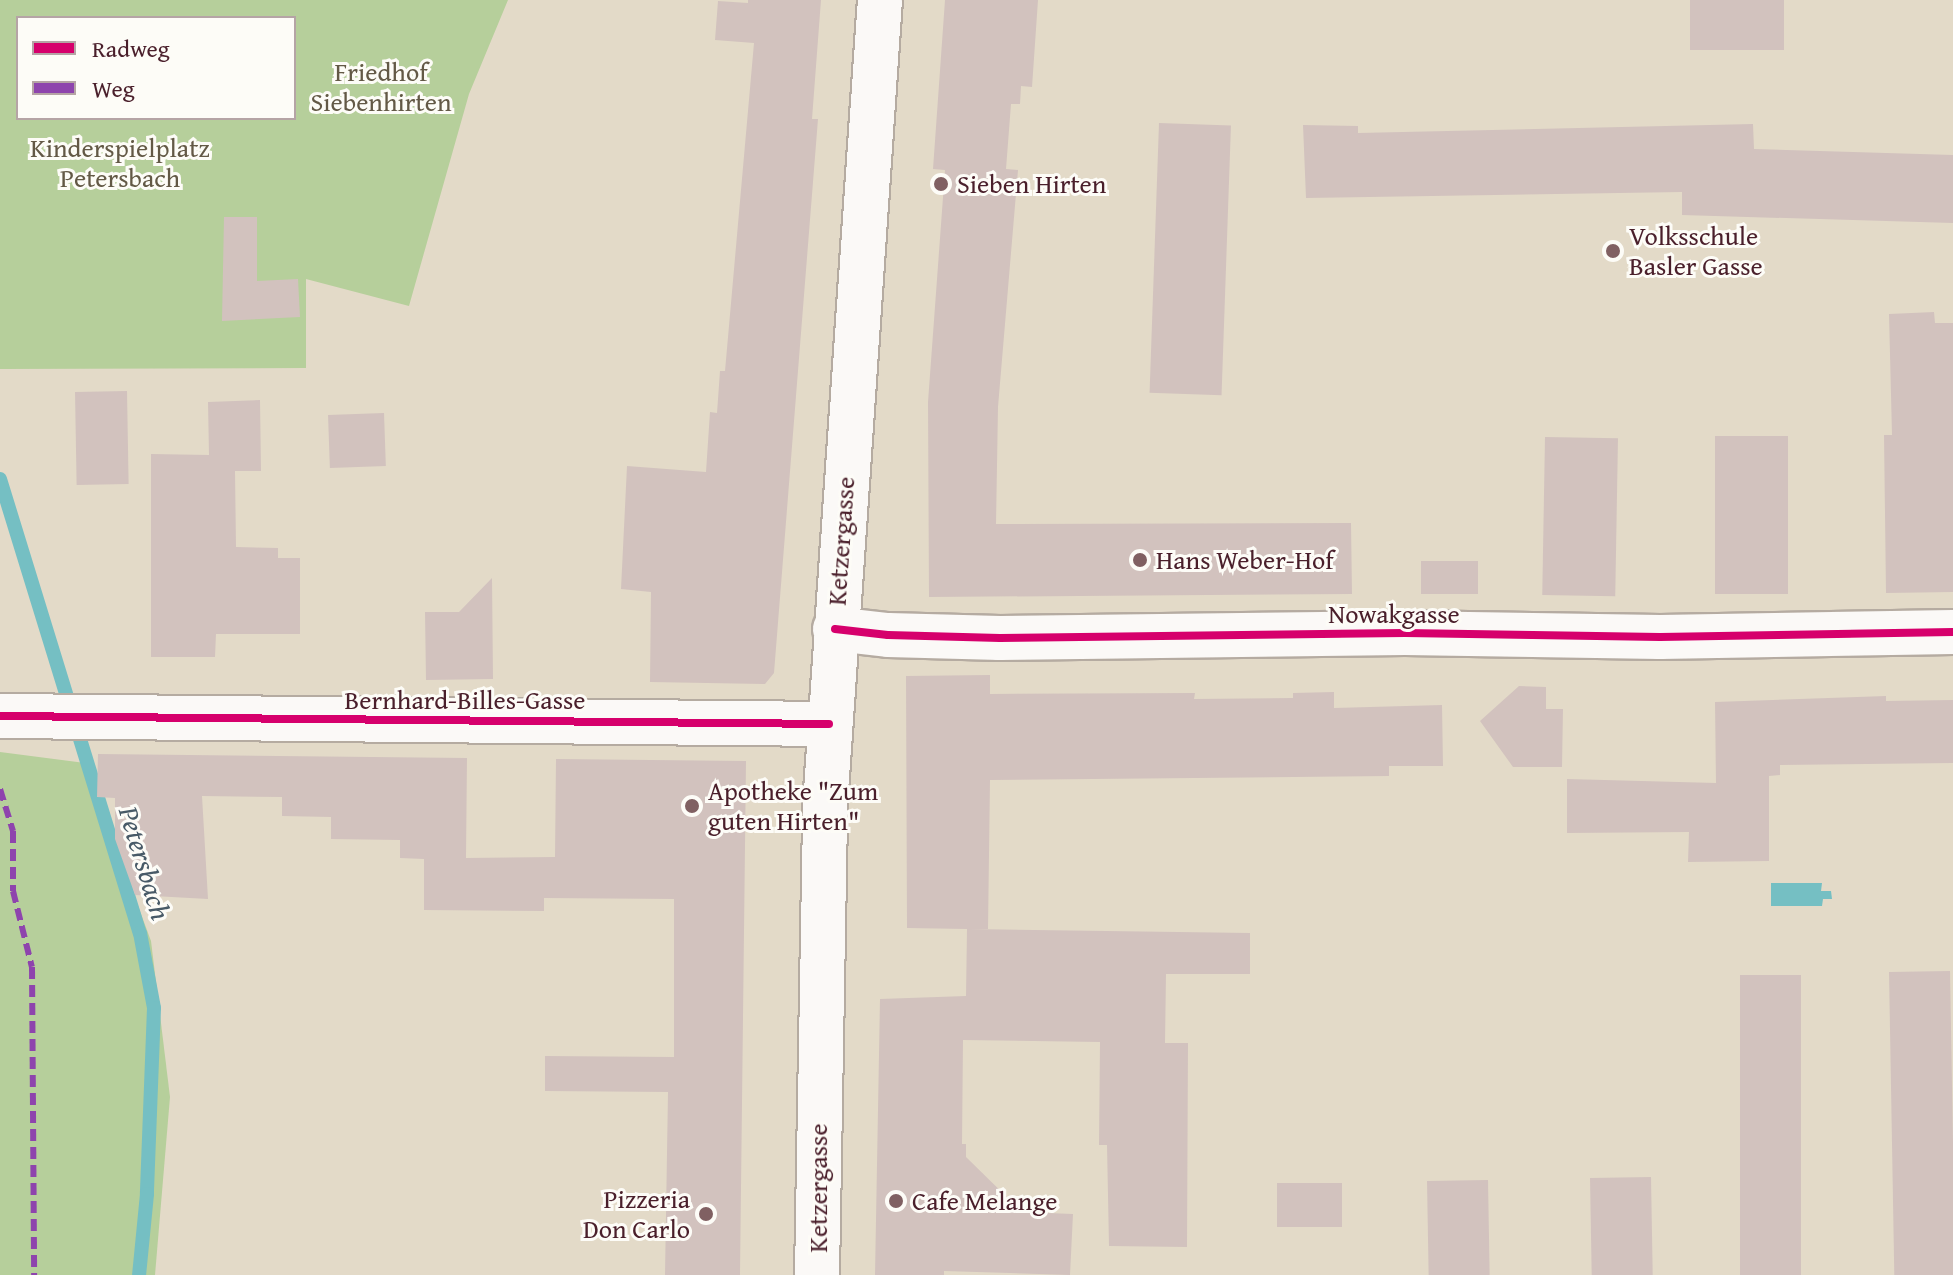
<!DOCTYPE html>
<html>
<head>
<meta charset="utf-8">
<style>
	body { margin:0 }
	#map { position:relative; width:1953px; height:1275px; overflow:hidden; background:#e3dac8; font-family:"Gentium Book Plus",serif }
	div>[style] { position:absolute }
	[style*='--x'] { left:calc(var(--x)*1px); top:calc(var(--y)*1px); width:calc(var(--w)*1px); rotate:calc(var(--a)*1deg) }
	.green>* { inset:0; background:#b6cf9b }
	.water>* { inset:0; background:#75bfc3 }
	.stream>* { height:14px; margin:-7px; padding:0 7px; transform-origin:7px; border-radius:7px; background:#75bfc3 }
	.building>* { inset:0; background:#d2c2be; transform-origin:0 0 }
	.roads { filter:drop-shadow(2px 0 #b5aba1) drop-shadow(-2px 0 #b5aba1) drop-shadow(0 2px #b5aba1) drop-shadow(0 -2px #b5aba1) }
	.minor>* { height:44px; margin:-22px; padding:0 22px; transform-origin:22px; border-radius:22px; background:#fbf9f7 }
	.secondary>* { height:44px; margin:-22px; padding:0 22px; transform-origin:22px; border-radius:22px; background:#fbf9f7 }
	.quiet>* { height:6px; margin-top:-3px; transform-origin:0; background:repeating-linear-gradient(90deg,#8e44ad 0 12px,transparent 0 18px) }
	.cycleway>* { height:8px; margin:-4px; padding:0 4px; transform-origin:4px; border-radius:4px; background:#d6006c }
	.dots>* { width:22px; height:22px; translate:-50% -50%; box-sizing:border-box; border:4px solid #fdfcf7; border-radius:50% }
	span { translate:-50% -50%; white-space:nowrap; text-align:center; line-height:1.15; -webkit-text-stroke:6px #fdfcf7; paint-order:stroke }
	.park-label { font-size:26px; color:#635946 }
	.poi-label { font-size:26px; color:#4a1f2b }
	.left { translate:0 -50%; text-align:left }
	.right { translate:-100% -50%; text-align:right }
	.street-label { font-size:26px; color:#4a1f2b }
	.water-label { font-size:28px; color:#485a67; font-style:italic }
	.legend { position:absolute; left:16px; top:16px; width:280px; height:104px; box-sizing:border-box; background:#fdfcf7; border:2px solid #b5a4a5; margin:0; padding:10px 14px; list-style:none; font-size:24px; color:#4a1f2b }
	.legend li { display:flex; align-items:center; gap:16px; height:40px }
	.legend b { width:40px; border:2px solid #b5a4a5 }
</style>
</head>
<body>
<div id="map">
	<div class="green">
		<i style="clip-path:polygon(evenodd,0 0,508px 0,469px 94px,409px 306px,306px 279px,306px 368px,0 369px,0 0,18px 18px,294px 18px,294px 118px,18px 118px,18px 18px)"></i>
		<i style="clip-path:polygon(0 752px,85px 763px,151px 941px,170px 1097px,155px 1275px,0 1275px)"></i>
	</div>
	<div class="water">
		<i style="clip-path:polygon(1771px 883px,1822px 883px,1821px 891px,1831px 891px,1832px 899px,1823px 899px,1822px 906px,1771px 906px)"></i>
	</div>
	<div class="stream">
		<i style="--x:0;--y:479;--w:475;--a:72.9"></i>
		<i style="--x:140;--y:933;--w:76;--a:79.4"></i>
		<i style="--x:154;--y:1008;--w:186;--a:92.2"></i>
		<i style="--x:147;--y:1194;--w:81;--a:95.6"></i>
	</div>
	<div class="building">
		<i style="clip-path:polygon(748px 0,821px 0,812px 119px,818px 119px,774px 673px,765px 684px,650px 682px,651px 592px,621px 589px,627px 466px,706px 472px,710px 412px,717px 413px,720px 371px,725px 371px,754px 43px,715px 40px,718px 1px,748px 3px)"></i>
		<i style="clip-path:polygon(945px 0,1038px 0,1032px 87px,1021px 86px,1020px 104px,1011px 104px,1006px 169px,1018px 170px,998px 407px,996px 524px,1351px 523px,1352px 594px,929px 597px,928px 402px,945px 170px,933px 169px)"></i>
		<i style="left:1690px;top:0;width:94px;height:50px"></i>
		<i style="left:1159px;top:123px;width:72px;height:270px;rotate:2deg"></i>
		<i style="clip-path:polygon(1753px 124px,1754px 149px,1953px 155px,1953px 223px,1682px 215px,1682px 192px,1306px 198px,1303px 125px,1358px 126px,1358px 133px)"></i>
		<i style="clip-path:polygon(224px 217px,257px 217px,257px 281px,298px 279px,300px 317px,222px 321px)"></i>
		<i style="clip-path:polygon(1934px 312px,1935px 323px,1953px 323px,1953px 592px,1886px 593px,1884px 435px,1892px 435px,1889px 314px)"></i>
		<i style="left:127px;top:391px;width:93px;height:52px;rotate:89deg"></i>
		<i style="clip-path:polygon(260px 400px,261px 471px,235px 471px,236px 547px,278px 548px,278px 558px,300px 558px,300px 634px,216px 634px,215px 657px,151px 657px,151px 454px,209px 455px,208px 402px)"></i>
		<i style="left:384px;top:413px;width:53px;height:56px;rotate:88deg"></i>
		<i style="left:1715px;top:436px;width:73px;height:158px"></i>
		<i style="left:1545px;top:437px;width:73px;height:158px;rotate:1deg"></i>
		<i style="left:1421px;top:561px;width:57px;height:33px"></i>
		<i style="clip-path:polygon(492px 578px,493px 679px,426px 680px,425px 612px,459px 612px)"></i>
		<i style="clip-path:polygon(990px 675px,990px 694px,1195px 693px,1194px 699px,1293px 698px,1293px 693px,1334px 692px,1334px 708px,1442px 705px,1443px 766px,1389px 766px,1389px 776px,990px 780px,988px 929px,969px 929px,1250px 933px,1250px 974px,1166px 974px,1165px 1043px,1188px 1043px,1187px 1247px,1109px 1246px,1107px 1145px,1099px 1145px,1100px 1042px,963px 1040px,962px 1144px,966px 1144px,966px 1157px,1022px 1212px,1073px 1214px,1070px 1275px,944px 1271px,944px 1275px,875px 1275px,880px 999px,966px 996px,967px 929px,907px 928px,906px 676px)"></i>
		<i style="clip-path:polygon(1519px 686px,1546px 687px,1546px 709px,1563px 709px,1562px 767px,1513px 767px,1480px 721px)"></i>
		<i style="clip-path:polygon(1886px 696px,1886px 701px,1953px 700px,1953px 763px,1780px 765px,1780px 775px,1769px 776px,1769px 861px,1688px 862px,1689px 832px,1567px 833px,1567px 779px,1716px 783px,1715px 702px)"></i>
		<i style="clip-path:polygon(98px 754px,467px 758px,466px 858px,555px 857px,556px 759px,746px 761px,740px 1275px,665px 1275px,668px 1092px,545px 1091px,545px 1056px,674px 1057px,674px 899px,544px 898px,544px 911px,424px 910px,424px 859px,400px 858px,400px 840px,331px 839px,331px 817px,282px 816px,282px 797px,202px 796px,208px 899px,135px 895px,115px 839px,115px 798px,97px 797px)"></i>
		<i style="left:1950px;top:971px;width:304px;height:61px;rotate:89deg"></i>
		<i style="left:1740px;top:975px;width:61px;height:300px"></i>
		<i style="left:1651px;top:1177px;width:98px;height:61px;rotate:89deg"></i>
		<i style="left:1488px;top:1180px;width:95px;height:61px;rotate:89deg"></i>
		<i style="left:1342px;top:1183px;width:44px;height:65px;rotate:90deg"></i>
	</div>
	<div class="roads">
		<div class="minor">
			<i style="--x:835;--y:629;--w:53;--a:6.5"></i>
			<i style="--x:888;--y:635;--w:112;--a:1.5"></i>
			<i style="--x:1000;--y:638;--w:405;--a:-0.7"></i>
			<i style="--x:1405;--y:633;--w:255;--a:0.9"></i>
			<i style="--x:1660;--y:637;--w:293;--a:-1"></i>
			<i style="--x:0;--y:716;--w:829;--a:0.55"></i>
		</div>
		<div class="secondary">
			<i style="--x:817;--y:1275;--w:469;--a:-89"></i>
			<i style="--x:825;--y:806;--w:808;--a:-86.1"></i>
		</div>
	</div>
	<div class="quiet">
		<i style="--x:0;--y:789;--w:44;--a:72.8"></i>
		<i style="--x:13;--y:831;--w:60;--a:90"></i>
		<i style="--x:13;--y:891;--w:78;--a:76"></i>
		<i style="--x:32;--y:967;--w:308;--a:89.6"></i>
	</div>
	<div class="cycleway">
		<i style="--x:835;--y:629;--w:53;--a:6.5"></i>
		<i style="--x:888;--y:635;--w:112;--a:1.5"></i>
		<i style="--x:1000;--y:638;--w:405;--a:-0.7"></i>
		<i style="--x:1405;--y:633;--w:255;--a:0.9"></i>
		<i style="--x:1660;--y:637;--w:293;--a:-1"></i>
		<i style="--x:0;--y:716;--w:829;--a:0.55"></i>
	</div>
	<div class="dots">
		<i style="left:941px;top:184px;background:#806062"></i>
		<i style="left:1613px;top:251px;background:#806062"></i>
		<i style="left:1140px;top:560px;background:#806062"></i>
		<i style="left:692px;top:806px;background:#806062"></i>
		<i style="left:896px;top:1201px;background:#806062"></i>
		<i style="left:706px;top:1214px;background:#806062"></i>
	</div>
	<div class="park-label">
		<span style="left:381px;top:87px">Friedhof<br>Siebenhirten</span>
		<span style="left:120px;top:163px">Kinderspielplatz<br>Petersbach</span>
	</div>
	<div class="poi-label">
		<span class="left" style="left:957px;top:184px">Sieben Hirten</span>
		<span class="left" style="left:1629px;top:251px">Volksschule<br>Basler Gasse</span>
		<span class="left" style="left:1156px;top:560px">Hans Weber-Hof</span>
		<span class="left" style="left:708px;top:806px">Apotheke "Zum<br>guten Hirten"</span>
		<span class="right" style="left:690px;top:1214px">Pizzeria<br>Don Carlo</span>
		<span class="left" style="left:912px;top:1201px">Cafe Melange</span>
	</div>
	<div class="street-label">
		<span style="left:841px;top:541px;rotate:-86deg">Ketzergasse</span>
		<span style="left:1394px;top:614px">Nowakgasse</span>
		<span style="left:465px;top:700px">Bernhard-Billes-Gasse</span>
		<span style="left:818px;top:1188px;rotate:-90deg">Ketzergasse</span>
	</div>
	<div class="water-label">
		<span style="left:145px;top:863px;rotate:73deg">Petersbach</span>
	</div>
	<ul class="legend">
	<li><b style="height:10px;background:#d6006c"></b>Radweg</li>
	<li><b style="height:10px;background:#8e44ad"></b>Weg</li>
	</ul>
</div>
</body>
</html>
